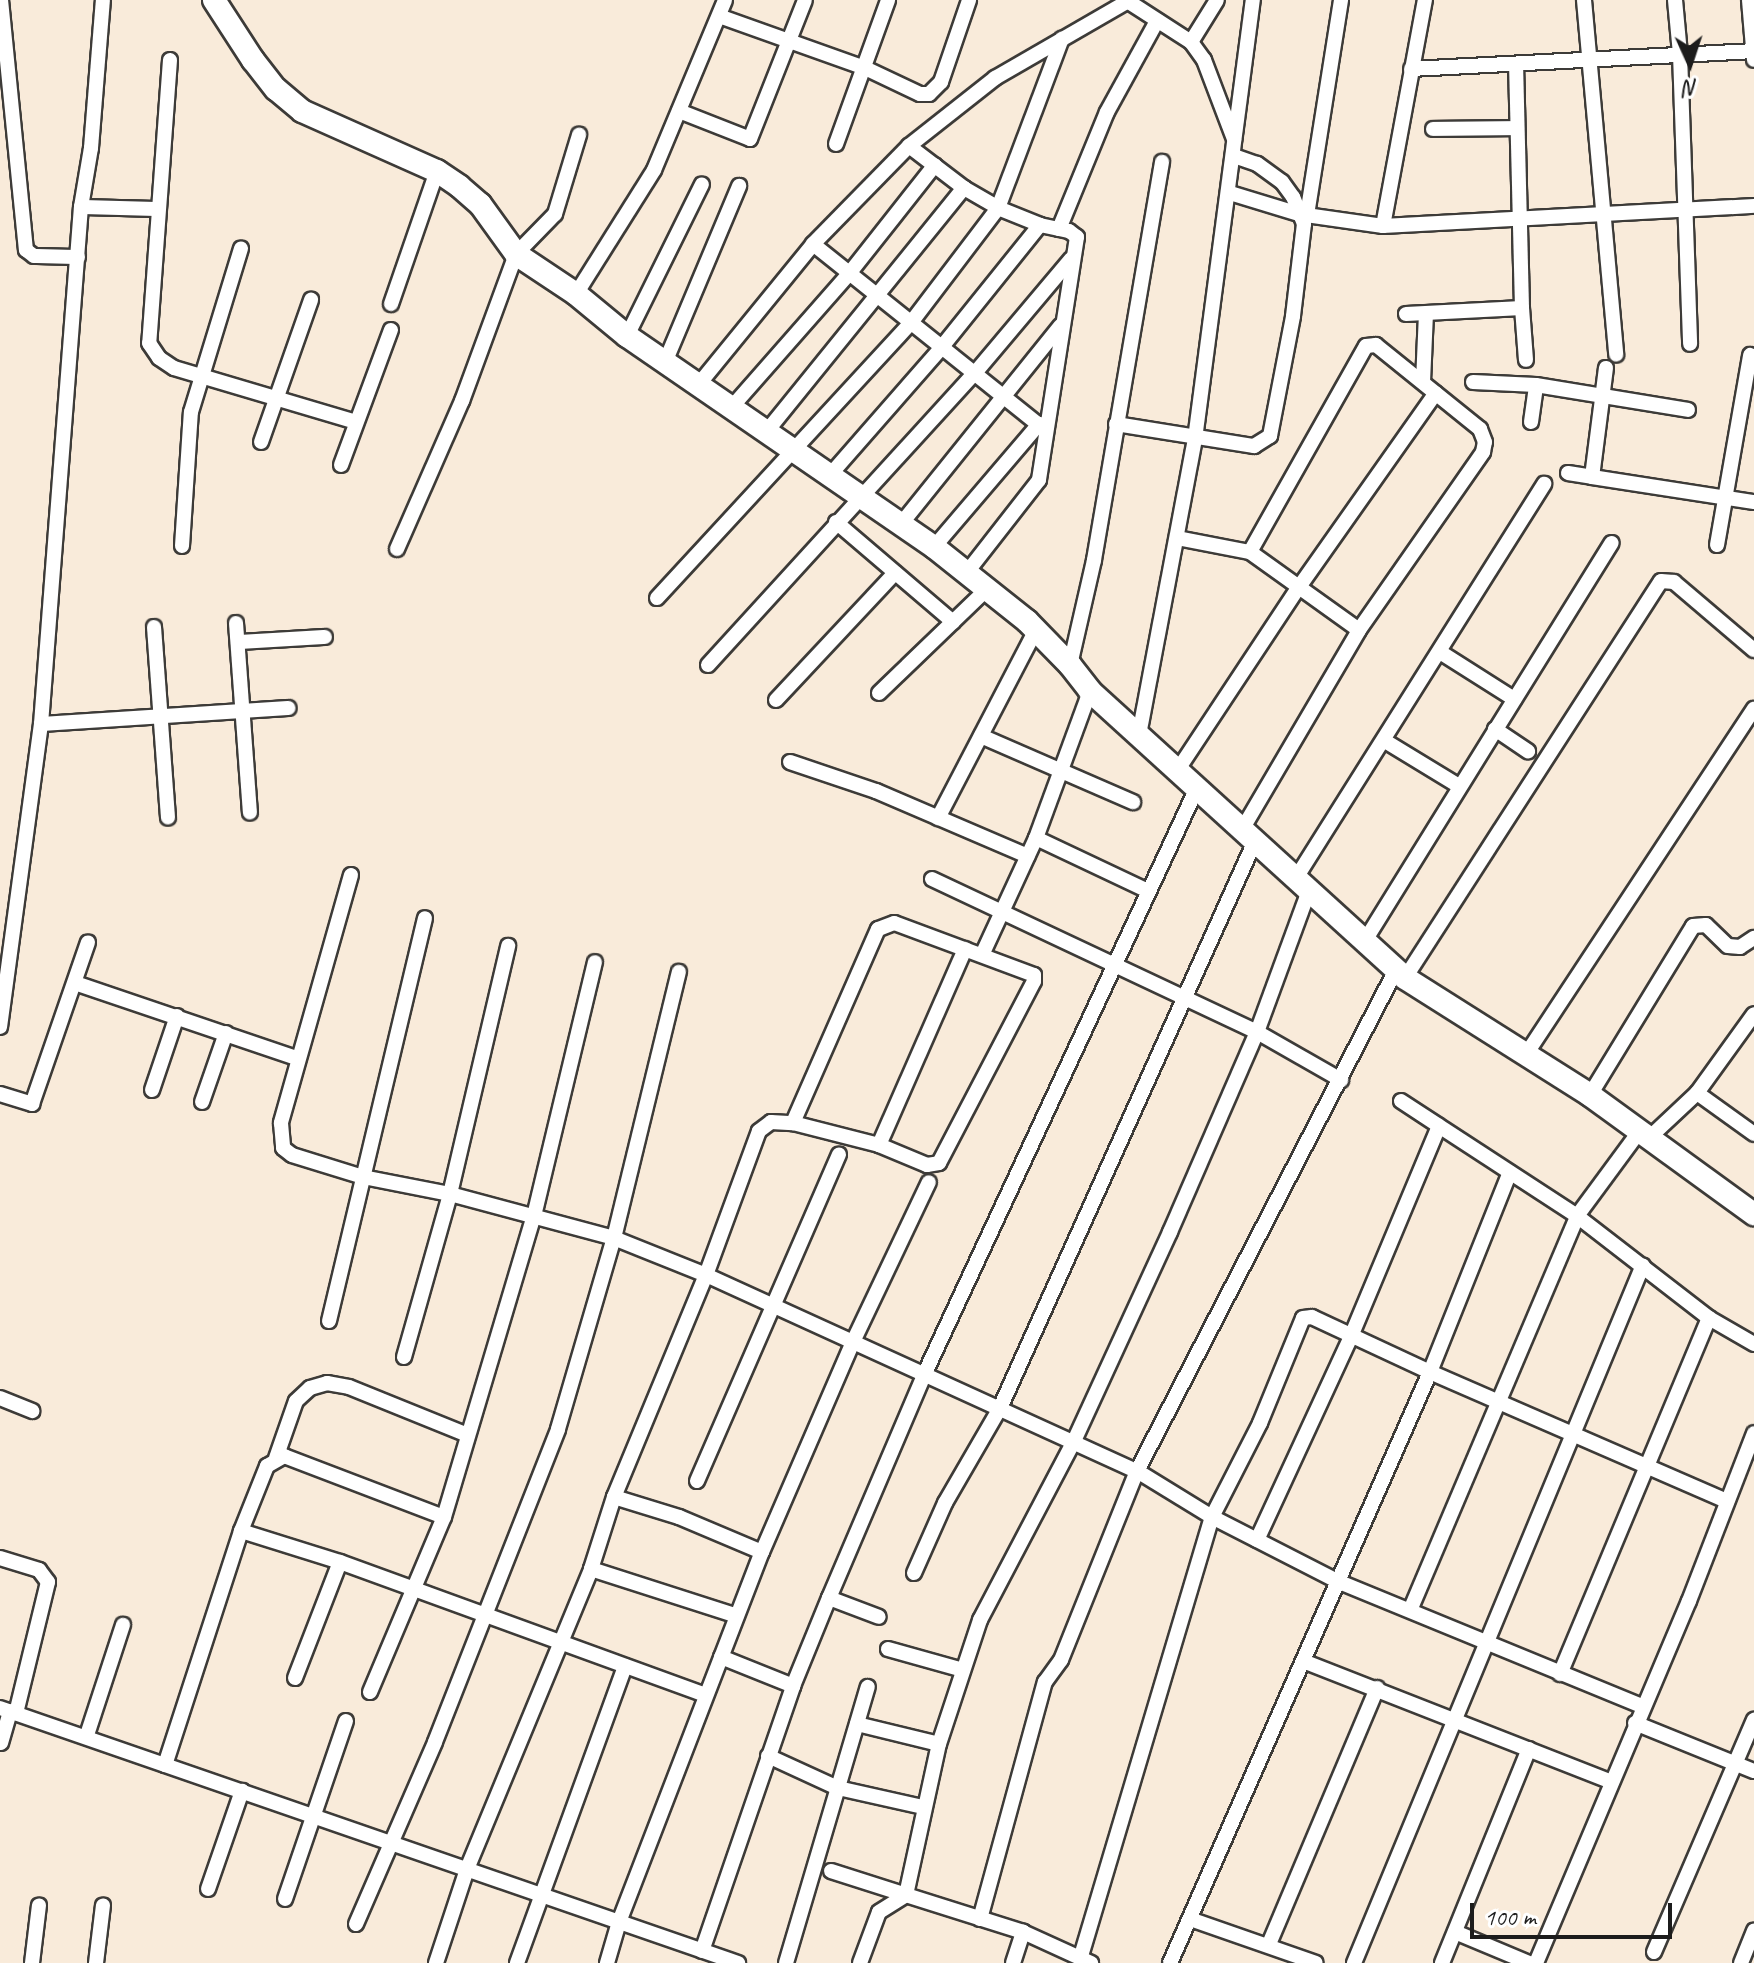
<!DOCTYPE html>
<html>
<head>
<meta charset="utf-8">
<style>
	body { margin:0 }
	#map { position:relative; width:1754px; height:1963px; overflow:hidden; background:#f9ebda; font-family:Caveat,sans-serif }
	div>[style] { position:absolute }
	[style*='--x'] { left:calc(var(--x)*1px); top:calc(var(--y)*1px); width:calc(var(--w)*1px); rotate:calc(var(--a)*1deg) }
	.roads { filter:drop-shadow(2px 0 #3d3b38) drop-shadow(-2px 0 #3d3b38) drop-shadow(0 2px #3d3b38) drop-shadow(0 -2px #3d3b38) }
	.street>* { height:14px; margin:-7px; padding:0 7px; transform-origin:7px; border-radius:7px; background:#fff }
	.secondary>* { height:22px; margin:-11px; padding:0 11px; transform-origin:11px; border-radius:11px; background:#fff }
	span { translate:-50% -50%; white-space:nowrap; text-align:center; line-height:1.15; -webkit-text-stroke:6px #fff; paint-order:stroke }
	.north { position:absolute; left:1650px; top:24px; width:80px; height:80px; -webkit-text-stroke:6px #fff; paint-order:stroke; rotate:177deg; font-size:22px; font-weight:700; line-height:32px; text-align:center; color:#1c1c1c }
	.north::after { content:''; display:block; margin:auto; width:28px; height:36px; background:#1c1c1c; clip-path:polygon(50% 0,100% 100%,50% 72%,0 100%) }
	.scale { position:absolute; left:1470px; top:1903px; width:202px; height:36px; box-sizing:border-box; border:4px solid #1c1c1c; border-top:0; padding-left:10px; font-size:24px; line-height:28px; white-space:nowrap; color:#1c1c1c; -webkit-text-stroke:6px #fff; paint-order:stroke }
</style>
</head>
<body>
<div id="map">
	<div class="roads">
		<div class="street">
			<i style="--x:1;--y:0;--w:251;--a:84.3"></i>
			<i style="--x:26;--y:250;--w:10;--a:37"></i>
			<i style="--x:34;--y:256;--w:44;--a:1.3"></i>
			<i style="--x:1584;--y:0;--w:356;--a:84.8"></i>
			<i style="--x:1675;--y:0;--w:54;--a:84.7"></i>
			<i style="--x:1680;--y:54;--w:290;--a:88"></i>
			<i style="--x:1749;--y:0;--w:60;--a:85.2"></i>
			<i style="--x:1129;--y:2;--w:74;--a:32.8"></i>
			<i style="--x:1191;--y:42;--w:22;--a:54"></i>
			<i style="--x:1204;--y:60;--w:85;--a:69.2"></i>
			<i style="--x:719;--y:16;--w:155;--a:19.6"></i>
			<i style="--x:865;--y:68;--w:61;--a:25.3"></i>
			<i style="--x:920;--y:94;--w:9;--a:0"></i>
			<i style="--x:929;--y:94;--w:17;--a:-45"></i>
			<i style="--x:941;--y:82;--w:87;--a:-71.1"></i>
			<i style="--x:1191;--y:42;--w:49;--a:-58.2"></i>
			<i style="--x:170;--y:60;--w:284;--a:94.2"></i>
			<i style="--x:149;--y:343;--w:18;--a:56"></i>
			<i style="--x:159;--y:358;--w:18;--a:34"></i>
			<i style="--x:174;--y:368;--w:190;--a:16.5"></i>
			<i style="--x:1411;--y:69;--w:343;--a:-3"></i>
			<i style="--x:679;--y:111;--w:76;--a:21.5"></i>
			<i style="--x:750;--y:139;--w:149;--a:-68.4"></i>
			<i style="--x:1433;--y:129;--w:84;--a:-0.7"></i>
			<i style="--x:836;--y:144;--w:153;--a:-70.1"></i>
			<i style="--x:909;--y:146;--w:69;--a:37.4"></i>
			<i style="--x:964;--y:188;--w:39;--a:30"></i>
			<i style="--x:998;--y:208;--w:45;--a:22"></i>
			<i style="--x:1040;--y:225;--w:30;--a:12"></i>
			<i style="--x:1069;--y:231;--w:10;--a:37"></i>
			<i style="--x:1077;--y:237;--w:246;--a:98.9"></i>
			<i style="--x:1039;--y:480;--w:117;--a:128"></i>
			<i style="--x:1230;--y:193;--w:72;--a:16.9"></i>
			<i style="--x:1299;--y:214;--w:85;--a:8.1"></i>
			<i style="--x:1383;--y:226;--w:372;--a:-3.1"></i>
			<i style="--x:81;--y:207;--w:77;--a:1.5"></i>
			<i style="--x:1307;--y:215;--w:218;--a:-81"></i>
			<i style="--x:1383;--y:226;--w:230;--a:-79.5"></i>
			<i style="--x:1059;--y:229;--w:126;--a:-67.7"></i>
			<i style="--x:1107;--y:112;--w:104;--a:-61.2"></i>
			<i style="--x:813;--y:244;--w:297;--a:38.7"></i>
			<i style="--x:576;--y:294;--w:146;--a:-57.8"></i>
			<i style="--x:654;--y:170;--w:184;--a:-67.3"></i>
			<i style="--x:391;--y:304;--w:141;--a:-70.9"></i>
			<i style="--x:1522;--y:308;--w:52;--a:85.6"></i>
			<i style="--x:1406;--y:314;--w:116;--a:-3"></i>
			<i style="--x:1522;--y:308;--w:243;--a:-91.4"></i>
			<i style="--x:627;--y:336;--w:169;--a:-63.7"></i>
			<i style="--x:666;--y:360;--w:189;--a:-67.2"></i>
			<i style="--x:1423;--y:382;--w:68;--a:-87.5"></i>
			<i style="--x:1473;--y:382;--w:63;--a:2.7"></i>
			<i style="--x:1536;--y:385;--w:154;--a:9.3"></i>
			<i style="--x:699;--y:384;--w:181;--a:-50.8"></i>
			<i style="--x:813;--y:244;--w:137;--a:-45.6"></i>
			<i style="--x:909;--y:146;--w:110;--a:-38.3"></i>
			<i style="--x:995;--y:78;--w:156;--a:-30"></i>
			<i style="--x:731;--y:408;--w:177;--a:-48.7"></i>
			<i style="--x:848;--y:275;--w:140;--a:-51.7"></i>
			<i style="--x:1531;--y:422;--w:37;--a:-82"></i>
			<i style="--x:1116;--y:424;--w:140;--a:9.1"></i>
			<i style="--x:1254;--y:446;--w:19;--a:-32"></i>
			<i style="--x:1270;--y:436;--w:122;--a:-79.1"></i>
			<i style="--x:1293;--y:316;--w:93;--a:-83.2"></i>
			<i style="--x:1304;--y:224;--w:29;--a:-112"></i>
			<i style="--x:1293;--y:197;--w:19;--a:-126"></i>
			<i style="--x:1282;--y:182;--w:31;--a:-144"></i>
			<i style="--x:1257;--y:164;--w:24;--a:-161"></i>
			<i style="--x:767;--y:431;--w:313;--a:-51"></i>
			<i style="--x:261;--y:442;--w:151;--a:-70.6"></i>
			<i style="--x:341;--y:465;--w:144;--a:-69.7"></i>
			<i style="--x:1568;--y:473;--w:24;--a:9"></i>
			<i style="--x:1592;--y:477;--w:110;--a:-82.7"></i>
			<i style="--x:830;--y:475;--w:169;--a:-48.8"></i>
			<i style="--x:941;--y:348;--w:158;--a:-51.2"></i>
			<i style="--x:1592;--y:477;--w:164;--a:8.8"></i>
			<i style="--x:836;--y:522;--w:154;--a:40.5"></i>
			<i style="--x:901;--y:524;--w:254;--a:-51.2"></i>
			<i style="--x:1177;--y:538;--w:74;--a:10.9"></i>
			<i style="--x:1717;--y:545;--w:193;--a:-80.1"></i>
			<i style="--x:182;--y:546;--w:134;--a:-86.2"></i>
			<i style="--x:191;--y:412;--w:171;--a:-73"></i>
			<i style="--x:934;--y:547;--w:162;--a:-49.5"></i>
			<i style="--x:397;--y:549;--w:162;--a:-66.3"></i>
			<i style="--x:462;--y:401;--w:157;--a:-69.8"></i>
			<i style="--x:516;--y:254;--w:56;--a:-45.7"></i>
			<i style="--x:555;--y:214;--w:83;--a:-73.1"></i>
			<i style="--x:657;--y:598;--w:373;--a:-47.3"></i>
			<i style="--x:910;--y:324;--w:146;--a:-52.8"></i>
			<i style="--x:998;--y:208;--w:181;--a:-69.3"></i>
			<i style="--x:236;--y:623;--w:190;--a:85.8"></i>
			<i style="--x:154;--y:627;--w:191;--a:85.8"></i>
			<i style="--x:238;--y:642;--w:87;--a:-3.3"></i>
			<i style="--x:1440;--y:652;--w:88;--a:32.4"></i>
			<i style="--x:708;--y:665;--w:396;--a:-47.6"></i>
			<i style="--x:975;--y:373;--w:149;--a:-49.9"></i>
			<i style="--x:1070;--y:665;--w:108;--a:-77.1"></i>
			<i style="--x:1094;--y:560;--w:404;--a:-80.3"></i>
			<i style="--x:879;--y:693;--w:151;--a:-43.9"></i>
			<i style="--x:776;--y:700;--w:174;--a:-46.9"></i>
			<i style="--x:41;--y:724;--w:248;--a:-3.7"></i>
			<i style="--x:1495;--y:729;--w:40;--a:34"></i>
			<i style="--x:1139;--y:735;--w:301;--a:-79.3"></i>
			<i style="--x:1195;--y:439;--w:443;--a:-82.5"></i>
			<i style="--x:981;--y:736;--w:166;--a:23.5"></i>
			<i style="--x:1385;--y:741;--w:87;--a:31.3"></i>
			<i style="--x:790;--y:762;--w:91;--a:18.6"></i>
			<i style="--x:876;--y:791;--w:165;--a:23.2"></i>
			<i style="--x:1177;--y:771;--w:221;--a:-56.5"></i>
			<i style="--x:1299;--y:587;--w:237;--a:-54.8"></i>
			<i style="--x:938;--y:818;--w:212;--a:-62.5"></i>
			<i style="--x:1243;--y:828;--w:229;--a:-59.6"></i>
			<i style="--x:1359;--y:630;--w:217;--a:-55.1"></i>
			<i style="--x:1483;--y:452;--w:10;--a:-79"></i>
			<i style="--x:1485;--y:442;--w:14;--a:-111"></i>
			<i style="--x:1480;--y:429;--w:134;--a:-141.1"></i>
			<i style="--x:1376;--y:345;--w:10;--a:174"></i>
			<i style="--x:1366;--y:346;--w:236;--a:119.4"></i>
			<i style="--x:1250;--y:552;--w:134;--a:35.6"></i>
			<i style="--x:1036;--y:838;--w:124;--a:25.3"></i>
			<i style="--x:351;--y:875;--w:258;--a:105.8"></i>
			<i style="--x:281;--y:1123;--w:25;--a:85"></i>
			<i style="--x:283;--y:1148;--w:11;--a:38"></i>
			<i style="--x:292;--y:1155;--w:74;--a:17.2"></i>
			<i style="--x:363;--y:1177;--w:89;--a:11.1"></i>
			<i style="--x:450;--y:1194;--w:170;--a:15"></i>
			<i style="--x:614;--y:1238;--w:99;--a:21.9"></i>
			<i style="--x:706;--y:1275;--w:473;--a:24.5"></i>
			<i style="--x:1137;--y:1471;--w:88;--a:31.5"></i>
			<i style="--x:1212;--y:1517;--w:140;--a:27.1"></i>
			<i style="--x:1337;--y:1581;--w:330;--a:22.3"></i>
			<i style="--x:1296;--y:878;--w:466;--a:-57.8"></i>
			<i style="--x:932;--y:879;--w:359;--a:25.2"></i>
			<i style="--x:1257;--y:1032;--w:97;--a:29.7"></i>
			<i style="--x:1366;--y:939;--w:466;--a:-58.2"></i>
			<i style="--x:982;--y:955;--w:129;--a:-65.2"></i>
			<i style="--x:1036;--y:838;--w:157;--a:-69.8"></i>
			<i style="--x:1405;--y:978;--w:472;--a:-57.2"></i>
			<i style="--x:1661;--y:581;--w:13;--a:4"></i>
			<i style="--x:1674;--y:582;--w:105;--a:40.4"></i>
			<i style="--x:75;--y:983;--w:234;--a:18.7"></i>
			<i style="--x:0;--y:1027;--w:306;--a:-82.3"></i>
			<i style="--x:41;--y:724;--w:519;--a:-85.58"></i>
			<i style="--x:81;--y:207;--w:60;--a:-80.4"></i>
			<i style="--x:91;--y:148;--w:148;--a:-85.4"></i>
			<i style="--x:1525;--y:1056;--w:416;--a:-56.6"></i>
			<i style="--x:152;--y:1090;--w:78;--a:-71.3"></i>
			<i style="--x:1697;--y:1093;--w:70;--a:35.7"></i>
			<i style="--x:0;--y:1094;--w:34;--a:17"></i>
			<i style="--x:32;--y:1104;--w:171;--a:-70.9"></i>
			<i style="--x:1590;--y:1095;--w:198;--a:-58.6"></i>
			<i style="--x:1693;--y:926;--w:13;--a:-4"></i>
			<i style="--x:1706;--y:925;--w:30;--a:44"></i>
			<i style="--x:1728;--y:946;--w:12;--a:5"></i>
			<i style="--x:1740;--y:947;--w:17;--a:-33"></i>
			<i style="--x:1401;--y:1101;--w:45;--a:33.3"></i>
			<i style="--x:202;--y:1102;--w:73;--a:-70.8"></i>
			<i style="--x:1649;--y:1138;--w:66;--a:-43.2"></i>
			<i style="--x:1697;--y:1093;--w:97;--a:-54.2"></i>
			<i style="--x:879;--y:1145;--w:214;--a:-66.3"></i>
			<i style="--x:329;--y:1321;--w:414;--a:-76.6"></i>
			<i style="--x:404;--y:1357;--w:169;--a:-74.2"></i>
			<i style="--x:450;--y:1194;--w:255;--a:-76.8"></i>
			<i style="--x:0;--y:1398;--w:35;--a:22"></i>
			<i style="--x:276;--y:1458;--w:60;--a:-70.7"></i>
			<i style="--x:296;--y:1401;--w:19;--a:-43"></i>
			<i style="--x:310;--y:1388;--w:18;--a:-16"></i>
			<i style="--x:327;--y:1383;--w:22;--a:10"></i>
			<i style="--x:349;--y:1387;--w:128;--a:22"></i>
			<i style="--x:697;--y:1481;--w:356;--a:-66.5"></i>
			<i style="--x:614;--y:1497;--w:68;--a:17.1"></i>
			<i style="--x:679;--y:1517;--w:90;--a:22.9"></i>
			<i style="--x:241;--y:1531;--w:70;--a:-68.2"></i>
			<i style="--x:267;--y:1466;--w:20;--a:-30"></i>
			<i style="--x:284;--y:1456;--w:171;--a:20.9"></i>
			<i style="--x:1257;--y:1540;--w:227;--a:-65.2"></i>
			<i style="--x:1352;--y:1334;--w:225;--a:-67.3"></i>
			<i style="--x:1439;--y:1126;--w:165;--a:33.1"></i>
			<i style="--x:1577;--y:1216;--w:167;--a:37.7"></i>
			<i style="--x:1709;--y:1318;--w:52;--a:30"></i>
			<i style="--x:0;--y:1558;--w:41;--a:17.1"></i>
			<i style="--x:39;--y:1570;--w:15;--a:53"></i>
			<i style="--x:48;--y:1582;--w:135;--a:103.7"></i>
			<i style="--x:591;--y:1569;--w:153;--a:17.8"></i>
			<i style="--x:914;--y:1573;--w:77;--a:-66.1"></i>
			<i style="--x:945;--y:1503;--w:110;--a:-59.9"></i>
			<i style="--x:1000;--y:1408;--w:624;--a:-65.78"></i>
			<i style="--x:829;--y:1598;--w:53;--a:20.8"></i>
			<i style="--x:1411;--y:1608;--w:426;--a:-67"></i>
			<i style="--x:1577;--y:1216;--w:104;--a:-53.6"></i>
			<i style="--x:888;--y:1649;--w:78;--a:15.6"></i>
			<i style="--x:721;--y:1657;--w:78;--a:21.9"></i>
			<i style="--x:1303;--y:1661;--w:331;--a:21.4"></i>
			<i style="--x:1560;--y:1674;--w:386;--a:-67.3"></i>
			<i style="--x:295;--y:1678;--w:124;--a:-68.8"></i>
			<i style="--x:370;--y:1692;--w:190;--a:-67.1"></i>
			<i style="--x:444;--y:1517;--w:314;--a:-73.4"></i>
			<i style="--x:534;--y:1216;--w:261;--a:-76.5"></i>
			<i style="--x:0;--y:1708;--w:781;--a:19.06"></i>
			<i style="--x:1635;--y:1723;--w:128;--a:22"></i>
			<i style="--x:857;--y:1724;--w:84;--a:13.7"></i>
			<i style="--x:87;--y:1735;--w:116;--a:-71.9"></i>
			<i style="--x:1;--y:1743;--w:33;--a:-74"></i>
			<i style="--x:768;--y:1756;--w:77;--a:24.6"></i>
			<i style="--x:838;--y:1788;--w:87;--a:12.6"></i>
			<i style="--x:165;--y:1765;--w:246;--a:-72"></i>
			<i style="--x:241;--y:1531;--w:104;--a:17.4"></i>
			<i style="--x:340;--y:1562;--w:389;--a:20"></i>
			<i style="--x:831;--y:1871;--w:79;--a:17.7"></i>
			<i style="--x:906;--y:1895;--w:155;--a:-77.7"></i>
			<i style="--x:939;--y:1744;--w:131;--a:-71.7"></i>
			<i style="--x:980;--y:1620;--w:202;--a:-62.3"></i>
			<i style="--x:1074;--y:1441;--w:230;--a:-65.3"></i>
			<i style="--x:1170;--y:1232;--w:218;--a:-66.5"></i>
			<i style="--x:1257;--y:1032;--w:150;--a:-69.8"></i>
			<i style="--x:208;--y:1889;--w:104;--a:-70.9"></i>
			<i style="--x:285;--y:1899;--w:188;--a:-71.1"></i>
			<i style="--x:980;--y:1919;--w:246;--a:-74.7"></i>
			<i style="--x:1045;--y:1682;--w:27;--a:-54"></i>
			<i style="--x:1061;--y:1660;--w:204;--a:-68.1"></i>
			<i style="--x:1137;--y:1471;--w:566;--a:-62.67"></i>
			<i style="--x:1190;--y:1919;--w:133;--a:19.2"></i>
			<i style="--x:356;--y:1924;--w:198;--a:-66.5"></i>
			<i style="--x:435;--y:1742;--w:336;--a:-68.5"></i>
			<i style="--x:558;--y:1429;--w:199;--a:-73.7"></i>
			<i style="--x:614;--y:1238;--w:274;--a:-76.3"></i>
			<i style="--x:1455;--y:1932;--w:80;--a:22.7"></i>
			<i style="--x:1269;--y:1944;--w:278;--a:-67.1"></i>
			<i style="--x:702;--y:1951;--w:280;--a:-71"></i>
			<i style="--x:793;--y:1686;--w:95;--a:-67.8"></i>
			<i style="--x:829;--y:1598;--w:242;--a:-66.9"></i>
			<i style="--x:924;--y:1375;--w:645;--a:-65.06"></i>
			<i style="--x:1654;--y:1952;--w:253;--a:-66.7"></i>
			<i style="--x:1081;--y:1956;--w:458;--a:-73.4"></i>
			<i style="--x:1212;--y:1517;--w:106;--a:-62.9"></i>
			<i style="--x:1260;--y:1423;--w:113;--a:-67.7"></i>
			<i style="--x:1303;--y:1318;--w:9;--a:-6"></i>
			<i style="--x:1312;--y:1317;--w:130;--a:25"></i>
			<i style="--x:1430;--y:1372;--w:324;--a:23.5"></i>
			<i style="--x:32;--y:1963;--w:58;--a:-83.1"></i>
			<i style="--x:96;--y:1963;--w:58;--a:-83.1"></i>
			<i style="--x:436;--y:1963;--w:99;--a:-71.7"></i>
			<i style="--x:467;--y:1869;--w:325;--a:-67.5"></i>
			<i style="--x:591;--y:1569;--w:76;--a:-72.3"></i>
			<i style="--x:614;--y:1497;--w:240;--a:-67.5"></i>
			<i style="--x:706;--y:1275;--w:153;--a:-69.8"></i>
			<i style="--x:759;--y:1131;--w:15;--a:-37"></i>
			<i style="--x:771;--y:1122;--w:22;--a:3"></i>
			<i style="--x:793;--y:1123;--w:89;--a:14.3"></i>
			<i style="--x:879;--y:1145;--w:52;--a:22.6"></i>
			<i style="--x:927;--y:1165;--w:12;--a:-9"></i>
			<i style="--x:939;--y:1163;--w:205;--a:-62.4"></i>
			<i style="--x:1034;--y:981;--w:6;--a:-90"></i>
			<i style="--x:1034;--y:975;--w:149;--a:-159.6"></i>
			<i style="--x:894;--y:923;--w:17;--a:159"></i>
			<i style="--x:878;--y:929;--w:212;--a:113.7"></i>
			<i style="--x:517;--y:1963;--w:316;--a:-70"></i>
			<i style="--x:607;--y:1963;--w:43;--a:-73.7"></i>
			<i style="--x:619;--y:1922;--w:397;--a:-68.9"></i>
			<i style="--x:762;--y:1552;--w:227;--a:-66.6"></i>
			<i style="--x:852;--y:1344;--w:179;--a:-64.6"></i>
			<i style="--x:786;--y:1963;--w:288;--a:-73.5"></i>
			<i style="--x:860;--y:1963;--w:54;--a:-69.6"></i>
			<i style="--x:879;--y:1912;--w:32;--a:-32"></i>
			<i style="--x:906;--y:1895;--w:123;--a:17.5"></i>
			<i style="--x:1023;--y:1932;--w:75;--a:24.5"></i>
			<i style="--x:1013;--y:1963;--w:33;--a:-72"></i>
			<i style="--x:1170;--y:1963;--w:646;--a:-66.25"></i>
			<i style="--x:1430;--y:1372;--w:215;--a:-68.2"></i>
			<i style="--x:1354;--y:1963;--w:755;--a:-67.51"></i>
			<i style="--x:1442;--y:1963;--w:231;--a:-67.9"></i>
			<i style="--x:1536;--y:1963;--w:393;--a:-67.1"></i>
			<i style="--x:1689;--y:1601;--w:180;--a:-68.8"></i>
			<i style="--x:1741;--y:1963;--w:35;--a:-68"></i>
		</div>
		<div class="secondary">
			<i style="--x:214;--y:0;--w:72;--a:57"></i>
			<i style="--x:253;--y:60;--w:37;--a:52"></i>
			<i style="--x:276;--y:89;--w:34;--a:40"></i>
			<i style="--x:302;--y:111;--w:148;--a:24"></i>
			<i style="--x:437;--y:171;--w:27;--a:34"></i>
			<i style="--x:459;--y:186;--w:28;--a:41"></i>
			<i style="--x:480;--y:204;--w:62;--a:54.2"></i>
			<i style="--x:516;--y:254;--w:72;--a:33.7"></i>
			<i style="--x:576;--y:294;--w:66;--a:39.5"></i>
			<i style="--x:627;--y:336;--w:373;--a:34.5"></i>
			<i style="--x:934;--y:547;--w:119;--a:38.5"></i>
			<i style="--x:1027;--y:621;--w:62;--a:45.7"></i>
			<i style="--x:1070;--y:665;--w:33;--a:52"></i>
			<i style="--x:1090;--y:691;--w:426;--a:42.3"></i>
			<i style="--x:1405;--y:978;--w:219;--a:32.3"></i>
			<i style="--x:1590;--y:1095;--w:203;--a:36"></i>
		</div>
	</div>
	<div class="north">N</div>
	<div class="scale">100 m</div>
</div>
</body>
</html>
